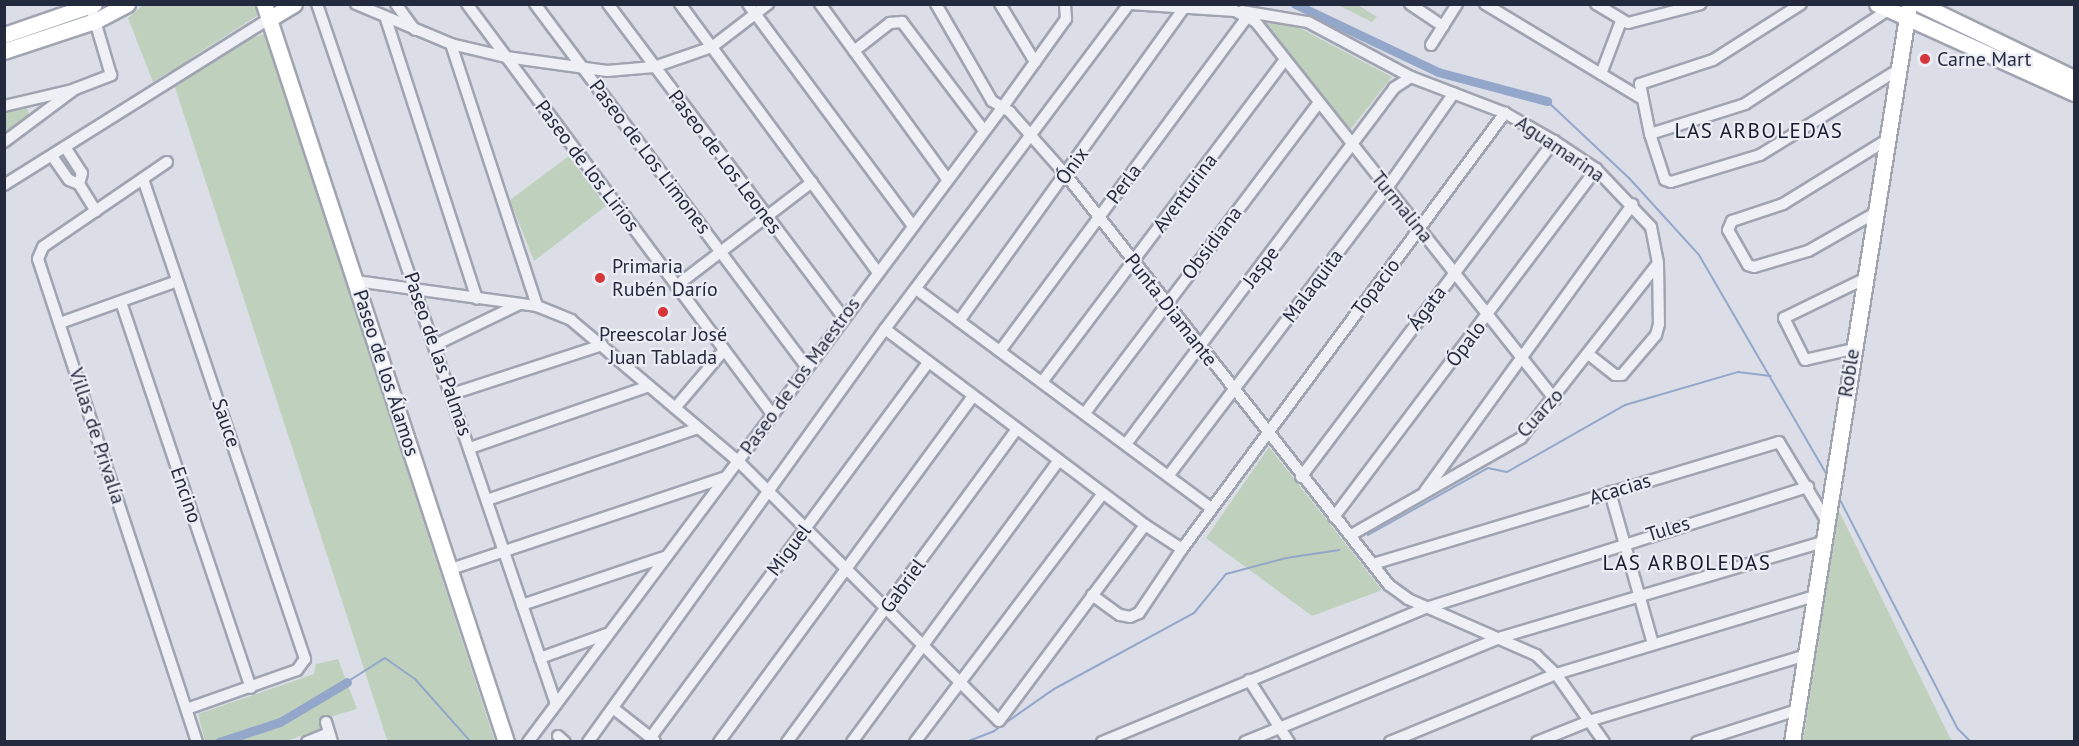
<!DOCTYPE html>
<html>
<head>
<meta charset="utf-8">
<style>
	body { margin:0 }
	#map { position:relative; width:2079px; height:746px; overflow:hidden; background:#dbdee7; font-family:"PT Sans",sans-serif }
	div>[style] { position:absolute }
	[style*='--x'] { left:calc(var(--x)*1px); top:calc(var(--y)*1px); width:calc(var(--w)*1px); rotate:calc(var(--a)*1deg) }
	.green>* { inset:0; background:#bfd1bc; transform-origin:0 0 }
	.stream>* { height:2px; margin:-1px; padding:0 1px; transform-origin:1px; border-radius:1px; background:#93a7ca }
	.canal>* { height:9px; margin:-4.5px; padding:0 4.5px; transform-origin:4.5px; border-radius:4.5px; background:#93a7ca }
	.roads { filter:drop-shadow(2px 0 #a0a4b1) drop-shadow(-2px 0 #a0a4b1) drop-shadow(0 2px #a0a4b1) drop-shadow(0 -2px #a0a4b1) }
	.street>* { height:10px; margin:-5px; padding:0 5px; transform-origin:5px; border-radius:5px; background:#eef0f5 }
	.secondary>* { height:15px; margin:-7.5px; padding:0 7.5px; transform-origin:7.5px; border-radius:7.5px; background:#fff }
	.dots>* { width:16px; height:16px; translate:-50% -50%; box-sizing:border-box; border:3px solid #ebedf5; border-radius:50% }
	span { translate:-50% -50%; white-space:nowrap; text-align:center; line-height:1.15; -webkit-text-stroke:4.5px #ebedf5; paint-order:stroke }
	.poi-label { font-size:20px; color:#242a3e }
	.left { translate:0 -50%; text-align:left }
	.street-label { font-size:20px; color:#242a3e }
	.neighbourhood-label { font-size:21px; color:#171c2e; letter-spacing:1.5px }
	.frame { position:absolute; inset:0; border:6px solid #242a3e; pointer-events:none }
</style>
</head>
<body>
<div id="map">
	<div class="green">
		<i style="clip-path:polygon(144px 4px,257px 5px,260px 14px,153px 82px,128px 18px)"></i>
		<i style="clip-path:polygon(1338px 5px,1358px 5px,1377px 17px,1372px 22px)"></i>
		<i style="clip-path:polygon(1261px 16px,1300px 28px,1392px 77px,1349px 131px)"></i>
		<i style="left:265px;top:34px;width:745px;height:102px;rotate:72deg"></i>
		<i style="clip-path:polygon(26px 107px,30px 116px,5px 134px,5px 112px)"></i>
		<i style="clip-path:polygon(569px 156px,606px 206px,534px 261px,510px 200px)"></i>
		<i style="clip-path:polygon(1269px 447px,1382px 590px,1312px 616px,1206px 538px)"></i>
		<i style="clip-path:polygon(1838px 509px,1950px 738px,1953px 741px,1803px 741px)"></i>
		<i style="clip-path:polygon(338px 659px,357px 709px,322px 719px,320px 729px,284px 742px,205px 741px,198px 714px,314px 674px,316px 664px)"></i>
	</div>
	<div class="stream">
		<i style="--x:1547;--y:101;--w:112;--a:43.2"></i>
		<i style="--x:1629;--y:178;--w:104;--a:47.7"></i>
		<i style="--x:1699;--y:255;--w:255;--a:59.8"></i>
		<i style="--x:1838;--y:496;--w:262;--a:62.8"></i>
		<i style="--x:1958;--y:729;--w:18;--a:45"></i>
		<i style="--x:1368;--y:535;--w:137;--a:-29.2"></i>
		<i style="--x:1488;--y:468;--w:19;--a:12"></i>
		<i style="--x:1507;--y:472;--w:136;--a:-29.6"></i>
		<i style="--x:1625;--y:405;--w:118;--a:-16.3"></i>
		<i style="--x:1738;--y:372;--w:33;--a:7"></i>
		<i style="--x:347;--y:682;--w:45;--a:-32.3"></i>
		<i style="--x:385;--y:658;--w:37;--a:35"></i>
		<i style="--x:415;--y:679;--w:84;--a:48.4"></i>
		<i style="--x:966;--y:742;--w:30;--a:-21"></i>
		<i style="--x:994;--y:731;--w:73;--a:-35"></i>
		<i style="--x:1054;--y:689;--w:159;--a:-28.5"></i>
		<i style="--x:1194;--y:613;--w:50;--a:-50.6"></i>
		<i style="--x:1226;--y:574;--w:62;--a:-14.9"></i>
		<i style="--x:1286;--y:558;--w:54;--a:-8.6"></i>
	</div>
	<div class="canal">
		<i style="--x:1295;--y:4;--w:158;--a:25.4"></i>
		<i style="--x:1438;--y:72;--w:113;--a:14.9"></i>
		<i style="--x:219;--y:742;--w:64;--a:-18.2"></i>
		<i style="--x:280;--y:722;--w:78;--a:-30.8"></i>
	</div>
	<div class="roads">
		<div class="street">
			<i style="--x:317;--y:4;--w:740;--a:71.15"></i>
			<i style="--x:356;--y:4;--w:103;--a:22.8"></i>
			<i style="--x:451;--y:44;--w:57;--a:13.3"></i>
			<i style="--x:506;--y:57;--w:102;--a:7.9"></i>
			<i style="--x:607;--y:71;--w:47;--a:-4.9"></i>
			<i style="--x:654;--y:67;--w:61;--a:-19"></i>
			<i style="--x:712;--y:47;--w:71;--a:-37.5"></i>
			<i style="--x:396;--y:4;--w:32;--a:54"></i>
			<i style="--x:467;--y:4;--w:511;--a:53.35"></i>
			<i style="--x:535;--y:4;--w:454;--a:53.2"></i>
			<i style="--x:608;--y:4;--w:393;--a:53.1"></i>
			<i style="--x:680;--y:4;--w:332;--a:53.6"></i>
			<i style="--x:748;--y:4;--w:277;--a:53.4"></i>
			<i style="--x:820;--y:4;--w:216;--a:54"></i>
			<i style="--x:936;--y:4;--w:112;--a:60"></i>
			<i style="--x:992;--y:101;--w:21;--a:31"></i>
			<i style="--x:1010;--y:112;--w:84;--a:48.4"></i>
			<i style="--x:1066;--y:175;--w:522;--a:51.77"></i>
			<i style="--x:1389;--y:585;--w:24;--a:36"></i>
			<i style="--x:1408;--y:599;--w:140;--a:23.6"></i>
			<i style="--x:1536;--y:655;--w:28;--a:44"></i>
			<i style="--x:1556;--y:674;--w:83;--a:54.8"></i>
			<i style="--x:1000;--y:4;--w:68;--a:58.9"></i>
			<i style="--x:1130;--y:4;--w:105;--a:3.8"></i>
			<i style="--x:1235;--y:11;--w:22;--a:27"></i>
			<i style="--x:1255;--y:21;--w:483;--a:51.6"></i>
			<i style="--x:1410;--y:4;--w:40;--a:34"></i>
			<i style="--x:1485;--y:4;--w:182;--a:31.1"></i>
			<i style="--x:1596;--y:4;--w:37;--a:31"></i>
			<i style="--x:1628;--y:23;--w:75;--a:-14.6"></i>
			<i style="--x:1801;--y:4;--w:104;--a:147.5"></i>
			<i style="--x:1713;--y:60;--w:77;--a:161.8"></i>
			<i style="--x:1640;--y:84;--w:51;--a:78.7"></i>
			<i style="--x:1650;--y:134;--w:48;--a:71.9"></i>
			<i style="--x:1665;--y:180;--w:6;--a:18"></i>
			<i style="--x:1671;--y:182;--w:93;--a:-16.9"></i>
			<i style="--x:1760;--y:155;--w:160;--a:-31.7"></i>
			<i style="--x:1242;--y:11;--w:67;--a:9.5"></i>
			<i style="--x:1308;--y:22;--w:117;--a:28.1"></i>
			<i style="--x:386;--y:19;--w:294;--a:72"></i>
			<i style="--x:451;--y:44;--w:276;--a:71.8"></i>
			<i style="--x:1431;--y:45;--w:49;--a:-57.6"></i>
			<i style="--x:854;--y:51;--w:46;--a:-37.9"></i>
			<i style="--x:890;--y:23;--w:12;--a:-5"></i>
			<i style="--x:902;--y:22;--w:136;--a:53"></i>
			<i style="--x:1601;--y:74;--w:57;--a:-69.3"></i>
			<i style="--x:4;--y:106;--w:70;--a:-13.2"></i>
			<i style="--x:1650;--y:134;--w:100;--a:-17.5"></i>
			<i style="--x:1745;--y:104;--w:171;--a:-33.3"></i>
			<i style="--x:4;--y:142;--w:89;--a:-36.7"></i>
			<i style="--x:75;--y:89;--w:39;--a:-21"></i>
			<i style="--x:111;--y:75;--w:74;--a:-106.5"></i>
			<i style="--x:65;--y:147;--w:31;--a:57"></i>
			<i style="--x:82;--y:173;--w:11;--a:105"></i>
			<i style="--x:52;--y:156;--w:29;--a:55"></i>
			<i style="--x:69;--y:180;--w:11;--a:22"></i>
			<i style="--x:79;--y:184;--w:32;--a:58"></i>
			<i style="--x:167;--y:162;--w:150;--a:145.6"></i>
			<i style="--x:43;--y:247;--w:13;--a:113"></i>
			<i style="--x:38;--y:259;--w:508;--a:71.78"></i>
			<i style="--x:143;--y:179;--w:507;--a:71.35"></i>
			<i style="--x:305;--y:659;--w:14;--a:126"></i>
			<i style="--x:297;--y:670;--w:117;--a:160.5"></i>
			<i style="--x:4;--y:185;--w:313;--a:-32.1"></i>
			<i style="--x:1875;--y:213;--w:77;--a:150.4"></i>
			<i style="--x:1808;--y:251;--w:56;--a:163.5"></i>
			<i style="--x:1754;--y:267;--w:6;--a:-162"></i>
			<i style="--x:1748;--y:265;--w:40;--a:-119.7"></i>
			<i style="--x:1728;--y:230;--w:10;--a:-66"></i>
			<i style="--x:1732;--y:221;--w:54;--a:-18.4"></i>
			<i style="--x:1783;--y:204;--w:120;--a:-31.7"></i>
			<i style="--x:356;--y:281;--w:183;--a:7.9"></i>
			<i style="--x:537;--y:306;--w:37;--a:22"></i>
			<i style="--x:571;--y:320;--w:219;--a:40.2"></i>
			<i style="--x:738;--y:461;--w:368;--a:44.9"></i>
			<i style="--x:999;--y:721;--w:244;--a:-53.3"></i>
			<i style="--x:1145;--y:525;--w:44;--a:33"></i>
			<i style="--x:1182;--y:549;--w:543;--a:-53.47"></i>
			<i style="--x:676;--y:286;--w:171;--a:-37.4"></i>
			<i style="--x:916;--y:289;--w:367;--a:36.6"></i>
			<i style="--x:121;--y:302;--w:407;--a:71.4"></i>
			<i style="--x:959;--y:321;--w:384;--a:-54.3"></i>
			<i style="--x:60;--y:323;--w:124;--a:-19.7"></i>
			<i style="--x:885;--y:329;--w:326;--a:37"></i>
			<i style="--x:435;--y:345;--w:94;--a:-25.8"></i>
			<i style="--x:1853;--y:349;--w:49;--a:167.1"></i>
			<i style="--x:1805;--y:360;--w:47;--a:-116.6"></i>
			<i style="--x:1784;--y:318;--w:89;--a:-26"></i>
			<i style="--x:1000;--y:351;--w:417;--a:-53.5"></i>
			<i style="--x:1042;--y:382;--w:402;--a:-53"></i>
			<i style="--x:452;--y:394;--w:158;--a:-18.1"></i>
			<i style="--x:675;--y:408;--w:76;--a:-49.8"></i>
			<i style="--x:1085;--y:413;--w:388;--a:-53"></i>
			<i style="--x:1126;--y:444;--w:446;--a:-53"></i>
			<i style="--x:1394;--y:88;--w:20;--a:-33"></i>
			<i style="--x:1411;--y:77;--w:101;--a:21"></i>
			<i style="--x:1505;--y:113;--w:56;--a:29.7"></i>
			<i style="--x:1554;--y:141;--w:50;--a:33.7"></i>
			<i style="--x:1596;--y:169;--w:80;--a:46.5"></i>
			<i style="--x:1651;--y:227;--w:37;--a:79"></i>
			<i style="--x:1658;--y:263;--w:61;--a:89.1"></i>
			<i style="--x:1659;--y:324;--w:11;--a:105"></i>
			<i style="--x:1656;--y:335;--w:52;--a:130.4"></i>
			<i style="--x:1622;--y:375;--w:7;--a:180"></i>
			<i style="--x:1615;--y:375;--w:33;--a:-142"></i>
			<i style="--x:470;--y:448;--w:189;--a:-19.1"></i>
			<i style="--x:1169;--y:475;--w:360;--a:-52.8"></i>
			<i style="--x:1387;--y:188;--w:116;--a:-54.8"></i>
			<i style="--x:1301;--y:477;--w:421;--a:-53"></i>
			<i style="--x:1425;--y:491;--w:354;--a:-54.1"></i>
			<i style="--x:1610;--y:492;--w:158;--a:74.2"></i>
			<i style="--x:487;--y:500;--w:223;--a:-18.8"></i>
			<i style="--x:1334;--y:517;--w:436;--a:-53"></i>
			<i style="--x:1351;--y:535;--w:196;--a:-29.7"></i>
			<i style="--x:1521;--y:438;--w:222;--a:-51.9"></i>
			<i style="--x:1373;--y:564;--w:424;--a:-16.7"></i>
			<i style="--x:1779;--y:442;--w:91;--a:58.9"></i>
			<i style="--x:451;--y:569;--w:290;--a:-18.5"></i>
			<i style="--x:1092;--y:595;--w:34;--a:36"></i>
			<i style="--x:1120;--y:615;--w:10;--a:11"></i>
			<i style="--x:1130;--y:617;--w:10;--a:-24"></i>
			<i style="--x:1139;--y:613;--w:77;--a:-56.1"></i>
			<i style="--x:522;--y:605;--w:151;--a:-18.6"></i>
			<i style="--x:540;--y:658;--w:71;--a:-19.7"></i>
			<i style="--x:1249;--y:680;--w:74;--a:57.2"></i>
			<i style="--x:613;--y:708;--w:53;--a:38.2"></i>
			<i style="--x:326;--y:722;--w:21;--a:73"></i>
			<i style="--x:558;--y:736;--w:9;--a:41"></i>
			<i style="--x:651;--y:737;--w:465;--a:-53.5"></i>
			<i style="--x:307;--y:742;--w:24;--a:-22"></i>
			<i style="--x:528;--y:742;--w:792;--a:-53.22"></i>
			<i style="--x:1002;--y:108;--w:110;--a:-54.3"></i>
			<i style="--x:1066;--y:19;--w:15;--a:-94"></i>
			<i style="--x:588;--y:742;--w:509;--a:-54.28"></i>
			<i style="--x:885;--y:329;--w:406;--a:-53.1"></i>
			<i style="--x:719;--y:742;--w:428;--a:-53.7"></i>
			<i style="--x:787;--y:742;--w:387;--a:-53.7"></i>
			<i style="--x:852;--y:742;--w:348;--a:-53.7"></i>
			<i style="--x:915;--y:742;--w:310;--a:-52.9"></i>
			<i style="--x:1102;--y:742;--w:351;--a:-22.5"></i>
			<i style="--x:1426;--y:608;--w:401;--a:-17.6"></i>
			<i style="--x:1245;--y:742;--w:278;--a:-22.2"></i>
			<i style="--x:1502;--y:637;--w:335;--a:-16.5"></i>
			<i style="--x:1390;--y:742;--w:179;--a:-22.3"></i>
			<i style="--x:1556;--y:674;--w:270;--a:-16.8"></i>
			<i style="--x:1537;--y:742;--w:56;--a:-22"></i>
			<i style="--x:1589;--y:721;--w:227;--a:-16.9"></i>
			<i style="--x:1697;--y:742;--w:105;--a:-17.7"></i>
		</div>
		<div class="secondary">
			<i style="--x:264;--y:4;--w:777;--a:71.84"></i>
			<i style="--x:1877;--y:4;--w:216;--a:24.3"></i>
			<i style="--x:1920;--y:4;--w:171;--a:25.7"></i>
			<i style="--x:269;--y:19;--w:29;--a:-31"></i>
			<i style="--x:4;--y:35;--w:95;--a:-19"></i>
			<i style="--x:4;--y:51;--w:98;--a:-18.4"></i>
			<i style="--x:97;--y:20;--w:34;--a:-28"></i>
			<i style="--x:1792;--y:742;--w:747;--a:-80.99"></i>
		</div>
	</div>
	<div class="dots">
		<i style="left:1925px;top:59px;background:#d7363a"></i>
		<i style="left:600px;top:278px;background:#d7363a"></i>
		<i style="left:663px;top:312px;background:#d7363a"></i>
	</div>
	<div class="poi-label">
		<span class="left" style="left:1937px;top:59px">Carne Mart</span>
		<span class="left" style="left:612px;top:278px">Primaria<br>Rubén Darío</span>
		<span style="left:663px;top:346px">Preescolar José<br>Juan Tablada</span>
	</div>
	<div class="street-label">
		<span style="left:1560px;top:149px;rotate:34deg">Aguamarina</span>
		<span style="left:650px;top:157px;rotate:53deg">Paseo de Los Limones</span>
		<span style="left:725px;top:162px;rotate:53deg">Paseo de Los Leones</span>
		<span style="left:587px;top:166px;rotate:53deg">Paseo de los Lirios</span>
		<span style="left:1072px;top:166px;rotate:-54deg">Ónix</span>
		<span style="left:1124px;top:184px;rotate:-53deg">Perla</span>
		<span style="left:1185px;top:193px;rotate:-53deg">Aventurina</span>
		<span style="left:1402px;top:207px;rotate:51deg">Turmalina</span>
		<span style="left:1212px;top:243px;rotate:-53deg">Obsidiana</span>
		<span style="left:1261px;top:267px;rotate:-53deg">Jaspe</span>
		<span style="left:1313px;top:286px;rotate:-53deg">Malaquita</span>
		<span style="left:1376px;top:287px;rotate:-53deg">Topacio</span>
		<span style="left:1427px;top:308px;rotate:-53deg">Ágata</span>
		<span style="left:1171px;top:310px;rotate:52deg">Punta Diamante</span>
		<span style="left:1466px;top:344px;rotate:-53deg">Ópalo</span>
		<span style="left:438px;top:354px;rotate:71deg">Paseo de las Palmas</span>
		<span style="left:386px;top:373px;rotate:72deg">Paseo de los Álamos</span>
		<span style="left:1849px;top:373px;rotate:-81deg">Roble</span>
		<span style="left:800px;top:376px;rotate:-54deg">Paseo de los Maestros</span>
		<span style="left:1540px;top:413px;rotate:-48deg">Cuarzo</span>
		<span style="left:226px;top:423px;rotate:71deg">Sauce</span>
		<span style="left:97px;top:436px;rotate:72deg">Villas de Privalía</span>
		<span style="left:1620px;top:489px;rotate:-17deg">Acacias</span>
		<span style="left:186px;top:495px;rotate:71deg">Encino</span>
		<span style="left:1668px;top:529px;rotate:-17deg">Tules</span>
		<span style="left:789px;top:550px;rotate:-53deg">Miguel</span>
		<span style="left:903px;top:586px;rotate:-54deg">Gabriel</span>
	</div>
	<div class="neighbourhood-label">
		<span style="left:1759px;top:131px">LAS ARBOLEDAS</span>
		<span style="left:1687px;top:563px">LAS ARBOLEDAS</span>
	</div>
	<div class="frame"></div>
</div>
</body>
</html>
